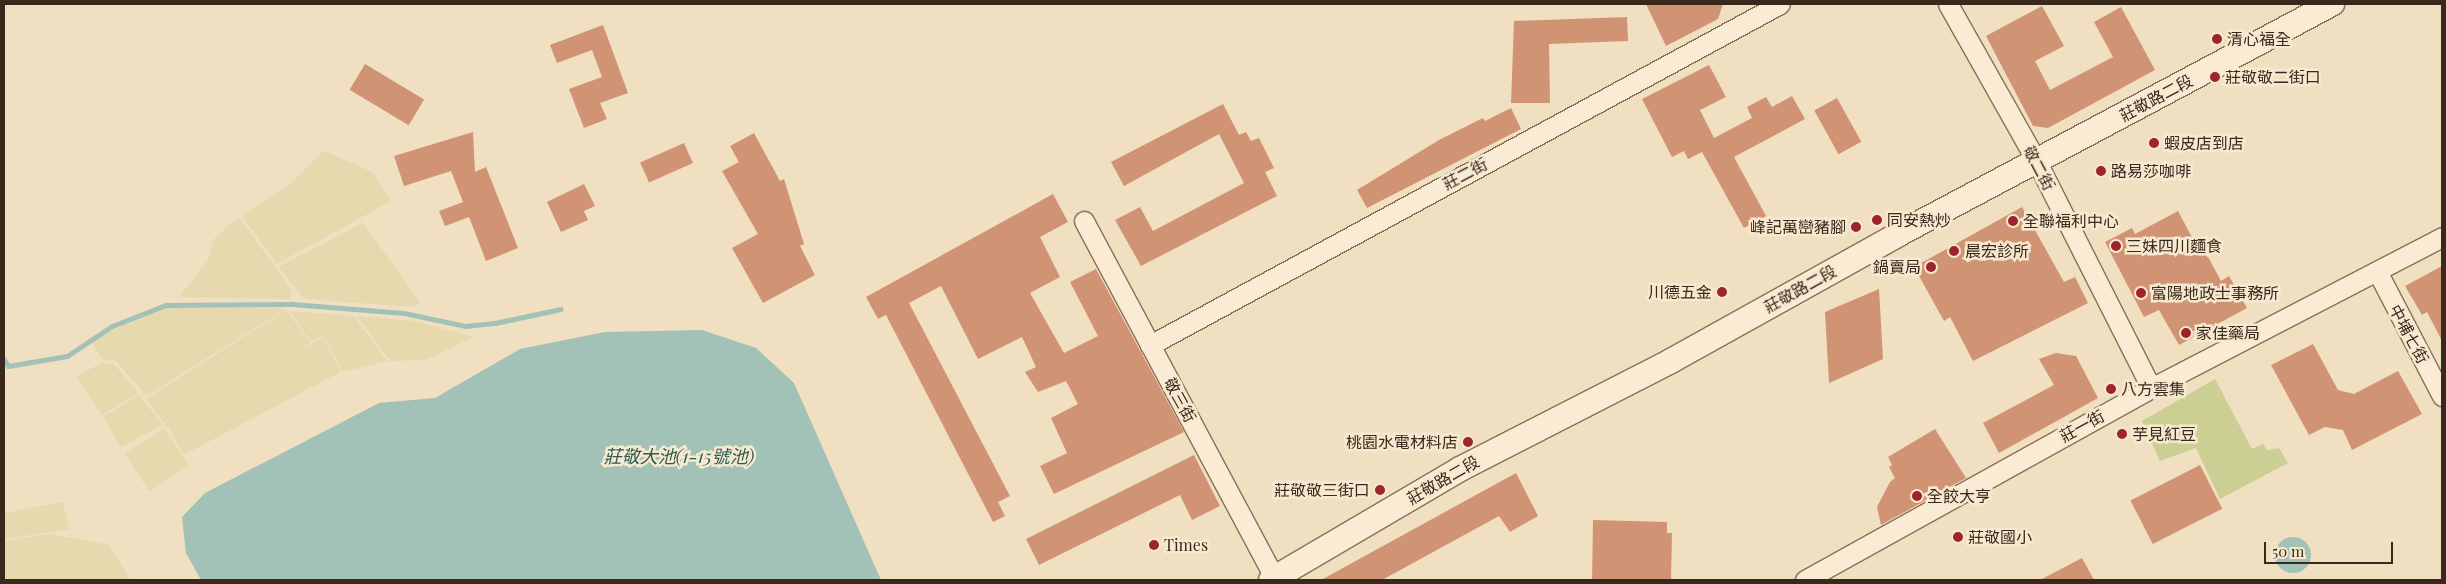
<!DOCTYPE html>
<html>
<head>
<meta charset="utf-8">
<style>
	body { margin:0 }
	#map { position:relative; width:2446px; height:584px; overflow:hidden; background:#f0dfc0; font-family:"Playfair Display","Noto Sans TC",serif }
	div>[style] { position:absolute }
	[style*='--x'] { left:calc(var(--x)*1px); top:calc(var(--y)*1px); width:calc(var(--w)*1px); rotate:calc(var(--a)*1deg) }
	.farmland>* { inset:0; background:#e6d9ad; transform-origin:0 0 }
	.green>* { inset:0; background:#cccf94 }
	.water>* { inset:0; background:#a3c2b7 }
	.round { border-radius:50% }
	.stream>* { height:5px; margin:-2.5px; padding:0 2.5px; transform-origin:2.5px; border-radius:2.5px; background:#a3c2b7 }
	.building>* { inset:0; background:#d09474; transform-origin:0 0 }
	.roads { filter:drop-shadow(1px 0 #8a6f57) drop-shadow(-1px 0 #8a6f57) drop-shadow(0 1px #8a6f57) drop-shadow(0 -1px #8a6f57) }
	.minor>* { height:19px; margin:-9.5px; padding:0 9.5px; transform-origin:9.5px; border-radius:9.5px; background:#faecd4 }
	.tertiary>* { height:24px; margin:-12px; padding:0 12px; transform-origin:12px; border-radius:12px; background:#faecd4 }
	.dots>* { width:14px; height:14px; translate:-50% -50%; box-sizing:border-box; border:2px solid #f7e9d0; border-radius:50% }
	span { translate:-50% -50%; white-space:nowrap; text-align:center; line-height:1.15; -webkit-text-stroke:5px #f7e9d0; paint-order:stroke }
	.poi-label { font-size:16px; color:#39281c }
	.left { translate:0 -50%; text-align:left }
	.right { translate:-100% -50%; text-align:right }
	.street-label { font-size:16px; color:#39281c }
	.water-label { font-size:18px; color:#2b5a54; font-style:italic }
	.frame { position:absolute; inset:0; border:5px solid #39281c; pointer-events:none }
	.scale { position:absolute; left:2264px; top:542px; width:129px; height:22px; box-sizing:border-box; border:2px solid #39281c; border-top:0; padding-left:6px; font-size:15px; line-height:18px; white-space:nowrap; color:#39281c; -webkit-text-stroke:4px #f7e9d0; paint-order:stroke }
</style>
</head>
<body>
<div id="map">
	<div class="farmland">
		<i style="clip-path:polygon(324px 151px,372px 172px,391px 201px,277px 264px,242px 216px,289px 184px)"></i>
		<i style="clip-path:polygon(239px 217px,292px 290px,290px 299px,179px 297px,209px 259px,212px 241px)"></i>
		<i style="clip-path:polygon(363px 223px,420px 302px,415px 307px,304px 299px,278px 267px)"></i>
		<i style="clip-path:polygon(167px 308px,280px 308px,284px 310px,146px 396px,116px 361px,103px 359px,91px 342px,113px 329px)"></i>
		<i style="clip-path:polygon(286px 310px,310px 343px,185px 422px,182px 419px,168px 428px,146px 399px)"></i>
		<i style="clip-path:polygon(289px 311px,354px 316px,387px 361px,343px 372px,323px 336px,311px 342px)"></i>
		<i style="clip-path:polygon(357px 316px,415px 321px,473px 337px,426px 360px,390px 361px)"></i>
		<i style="left:323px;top:338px;width:38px;height:178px;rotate:62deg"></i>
		<i style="clip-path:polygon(101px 363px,114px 364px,138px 393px,102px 415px,76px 377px)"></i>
		<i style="clip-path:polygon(139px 395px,163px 425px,121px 447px,103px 417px)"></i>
		<i style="left:164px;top:428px;width:45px;height:47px;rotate:57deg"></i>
		<i style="clip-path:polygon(63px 502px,69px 529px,4px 539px,4px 513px)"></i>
		<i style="clip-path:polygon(50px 534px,109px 545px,130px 580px,4px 580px,4px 541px)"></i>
	</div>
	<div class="green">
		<i style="clip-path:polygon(2215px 379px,2252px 449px,2263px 444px,2267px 450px,2279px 448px,2288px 463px,2220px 499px,2196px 448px,2160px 461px,2142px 421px)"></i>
	</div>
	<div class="water">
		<i style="clip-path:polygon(702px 330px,756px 348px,794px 383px,881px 580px,201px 580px,186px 553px,182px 517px,205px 493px,379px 403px,435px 398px,520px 349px,605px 332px)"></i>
		<i class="round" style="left:2275px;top:537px;width:36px;height:36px"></i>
	</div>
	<div class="stream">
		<i style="--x:4;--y:359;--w:8;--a:60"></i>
		<i style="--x:8;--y:366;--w:60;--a:-9.6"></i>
		<i style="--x:67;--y:356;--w:54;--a:-33.7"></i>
		<i style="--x:112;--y:326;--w:58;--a:-21.3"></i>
		<i style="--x:166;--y:305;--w:126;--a:-0.5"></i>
		<i style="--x:292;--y:304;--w:112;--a:4.6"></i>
		<i style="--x:404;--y:313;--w:62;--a:12"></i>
		<i style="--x:465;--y:326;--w:30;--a:-6"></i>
		<i style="--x:495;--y:323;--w:67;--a:-12"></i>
	</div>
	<div class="building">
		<i style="clip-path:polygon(1646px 4px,1723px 4px,1718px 19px,1666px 46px)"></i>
		<i style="clip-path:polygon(2042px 6px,2064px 46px,2035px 61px,2050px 90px,2113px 57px,2094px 22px,2121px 7px,2155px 70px,2048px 128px,2033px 126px,1986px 36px)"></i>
		<i style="clip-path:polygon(1627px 17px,1628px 41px,1549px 44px,1550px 103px,1511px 103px,1514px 21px)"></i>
		<i style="clip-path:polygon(603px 25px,628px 93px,600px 103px,607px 119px,584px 128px,569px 89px,602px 77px,592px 50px,557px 63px,550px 45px)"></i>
		<i style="left:365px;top:64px;width:69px;height:30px;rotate:31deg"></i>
		<i style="clip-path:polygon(1709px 65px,1726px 97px,1700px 110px,1714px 138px,1752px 118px,1747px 107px,1766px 97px,1772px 107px,1792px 96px,1805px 119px,1734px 157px,1766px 216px,1744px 228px,1702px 152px,1688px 159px,1684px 151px,1672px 157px,1642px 99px)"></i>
		<i style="left:1837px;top:98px;width:50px;height:26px;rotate:61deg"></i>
		<i style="clip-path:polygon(1223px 104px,1239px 135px,1246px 132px,1251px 141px,1259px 138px,1274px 168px,1265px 172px,1277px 196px,1141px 266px,1115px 220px,1140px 207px,1153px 231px,1244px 183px,1219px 134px,1124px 186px,1111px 162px)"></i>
		<i style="clip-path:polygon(1511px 108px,1521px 129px,1367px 208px,1357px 190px,1439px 140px,1483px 118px,1485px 121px)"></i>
		<i style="clip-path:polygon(473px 132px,475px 172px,486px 167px,518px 248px,486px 261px,469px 217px,445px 226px,439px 211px,463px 202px,451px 171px,404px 186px,394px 156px)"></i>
		<i style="clip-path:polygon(754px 133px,780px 181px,784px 179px,804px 244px,800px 246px,815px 275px,763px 303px,732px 248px,758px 234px,722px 171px,739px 162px,730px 146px)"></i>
		<i style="left:684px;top:143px;width:22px;height:48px;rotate:66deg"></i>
		<i style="clip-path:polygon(584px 184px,595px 206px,584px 211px,588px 220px,561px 232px,547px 202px)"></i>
		<i style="clip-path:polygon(1053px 194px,1068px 222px,1040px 237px,1060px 277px,1030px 293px,1064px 353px,1098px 336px,1070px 282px,1096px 269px,1184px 432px,1054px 494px,1040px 466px,1067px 453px,1051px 418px,1078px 404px,1066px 381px,1038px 392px,1025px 372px,1036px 367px,1022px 337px,978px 359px,941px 286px,909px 303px,1010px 496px,998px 502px,1005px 516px,993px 522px,886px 315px,878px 319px,866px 297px)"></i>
		<i style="clip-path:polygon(2022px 207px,2064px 282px,2075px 277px,2088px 303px,1973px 361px,1950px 317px,1944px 321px,1914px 267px)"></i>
		<i style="clip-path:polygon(2178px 211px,2202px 256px,2206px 253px,2221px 281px,2229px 276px,2247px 308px,2179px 345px,2159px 310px,2144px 317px,2105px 242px,2132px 228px,2135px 234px)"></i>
		<i style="clip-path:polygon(2442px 266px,2442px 341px,2427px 312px,2422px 315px,2405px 286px)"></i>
		<i style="clip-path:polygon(1879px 289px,1883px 359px,1829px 383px,1825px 312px)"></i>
		<i style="clip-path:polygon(2313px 344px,2338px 390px,2354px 394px,2398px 371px,2422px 414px,2352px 450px,2343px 430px,2325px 427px,2309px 435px,2271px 365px)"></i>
		<i style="clip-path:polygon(2056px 353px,2076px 356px,2098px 398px,1999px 453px,1983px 423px,2054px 385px,2039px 359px)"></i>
		<i style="clip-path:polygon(1935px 429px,1966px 478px,1881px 525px,1877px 507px,1890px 482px,1895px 478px,1889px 467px,1892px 465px,1888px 457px)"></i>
		<i style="clip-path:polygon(1194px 455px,1220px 506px,1192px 520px,1180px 495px,1039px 565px,1026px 539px)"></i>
		<i style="left:2200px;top:465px;width:49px;height:78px;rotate:63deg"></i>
		<i style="clip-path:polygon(1516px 473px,1538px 516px,1510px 532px,1499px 516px,1382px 580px,1321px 580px)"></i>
		<i style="clip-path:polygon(1593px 520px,1667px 522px,1667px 533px,1672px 533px,1671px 580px,1592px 580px)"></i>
		<i style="clip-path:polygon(2082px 558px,2094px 580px,2040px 580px)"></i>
	</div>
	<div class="roads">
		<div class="minor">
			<i style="--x:1948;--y:4;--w:181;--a:60.6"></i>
			<i style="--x:2037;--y:162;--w:253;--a:63.2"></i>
			<i style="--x:1084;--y:221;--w:407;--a:61.9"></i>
			<i style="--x:2377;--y:271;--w:141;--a:62.5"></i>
			<i style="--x:1150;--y:345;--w:716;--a:-28.43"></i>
			<i style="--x:1805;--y:580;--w:396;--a:-29"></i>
			<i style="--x:2151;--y:388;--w:328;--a:-27.4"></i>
		</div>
		<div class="tertiary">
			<i style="--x:1271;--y:580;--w:219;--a:-30.4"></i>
			<i style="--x:1460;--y:469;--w:237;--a:-27.1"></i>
			<i style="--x:1671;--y:361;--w:259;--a:-29.1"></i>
			<i style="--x:1897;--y:235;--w:493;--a:-28"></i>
		</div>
	</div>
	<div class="dots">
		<i style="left:2217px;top:39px;background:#9d242d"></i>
		<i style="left:2215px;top:77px;background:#9d242d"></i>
		<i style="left:2154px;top:143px;background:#9d242d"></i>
		<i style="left:2101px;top:171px;background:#9d242d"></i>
		<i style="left:1877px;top:220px;background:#9d242d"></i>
		<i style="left:2013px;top:221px;background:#9d242d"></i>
		<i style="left:1856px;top:227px;background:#9d242d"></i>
		<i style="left:2116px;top:246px;background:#9d242d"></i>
		<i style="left:1954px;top:251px;background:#9d242d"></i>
		<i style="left:1931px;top:267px;background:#9d242d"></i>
		<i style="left:1722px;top:292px;background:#9d242d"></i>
		<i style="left:2141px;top:293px;background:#9d242d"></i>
		<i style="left:2186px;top:333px;background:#9d242d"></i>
		<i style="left:2111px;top:389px;background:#9d242d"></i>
		<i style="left:2122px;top:434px;background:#9d242d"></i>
		<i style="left:1468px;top:442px;background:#9d242d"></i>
		<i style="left:1380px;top:490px;background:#9d242d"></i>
		<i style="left:1917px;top:496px;background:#9d242d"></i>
		<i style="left:1958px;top:537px;background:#9d242d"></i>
		<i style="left:1154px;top:545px;background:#9d242d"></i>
	</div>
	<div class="poi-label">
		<span class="left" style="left:2227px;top:39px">清心福全</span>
		<span class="left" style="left:2225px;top:77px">莊敬敬二街口</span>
		<span class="left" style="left:2164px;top:143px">蝦皮店到店</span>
		<span class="left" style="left:2111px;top:171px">路易莎咖啡</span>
		<span class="left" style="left:1887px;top:220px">同安熱炒</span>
		<span class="left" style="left:2023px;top:221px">全聯福利中心</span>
		<span class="right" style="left:1846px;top:227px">峰記萬巒豬腳</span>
		<span class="left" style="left:2126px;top:246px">三妹四川麵食</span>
		<span class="left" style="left:1965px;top:251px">晨宏診所</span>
		<span class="right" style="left:1921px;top:267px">鍋賣局</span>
		<span class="right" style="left:1712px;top:292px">川德五金</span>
		<span class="left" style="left:2151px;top:293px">富陽地政士事務所</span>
		<span class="left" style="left:2196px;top:333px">家佳藥局</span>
		<span class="left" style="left:2121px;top:389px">八方雲集</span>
		<span class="left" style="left:2132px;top:434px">芋見紅豆</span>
		<span class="right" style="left:1458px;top:442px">桃園水電材料店</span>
		<span class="right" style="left:1370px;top:490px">莊敬敬三街口</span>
		<span class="left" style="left:1927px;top:496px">全餃大亨</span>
		<span class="left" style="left:1968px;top:537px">莊敬國小</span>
		<span class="left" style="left:1164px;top:545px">Times</span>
	</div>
	<div class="street-label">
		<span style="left:2156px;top:98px;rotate:-28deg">莊敬路二段</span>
		<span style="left:2039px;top:168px;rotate:62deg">敬二街</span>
		<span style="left:1465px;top:174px;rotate:-28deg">莊二街</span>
		<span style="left:1800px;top:289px;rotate:-29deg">莊敬路二段</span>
		<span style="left:2409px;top:334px;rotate:62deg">中埔七街</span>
		<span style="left:1180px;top:400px;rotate:61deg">敬三街</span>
		<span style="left:2082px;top:426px;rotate:-29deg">莊一街</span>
		<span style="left:1443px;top:480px;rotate:-30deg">莊敬路二段</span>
	</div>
	<div class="water-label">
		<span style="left:679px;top:456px">莊敬大池(1-15號池)</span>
	</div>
	<div class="frame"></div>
	<div class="scale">50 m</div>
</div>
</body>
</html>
